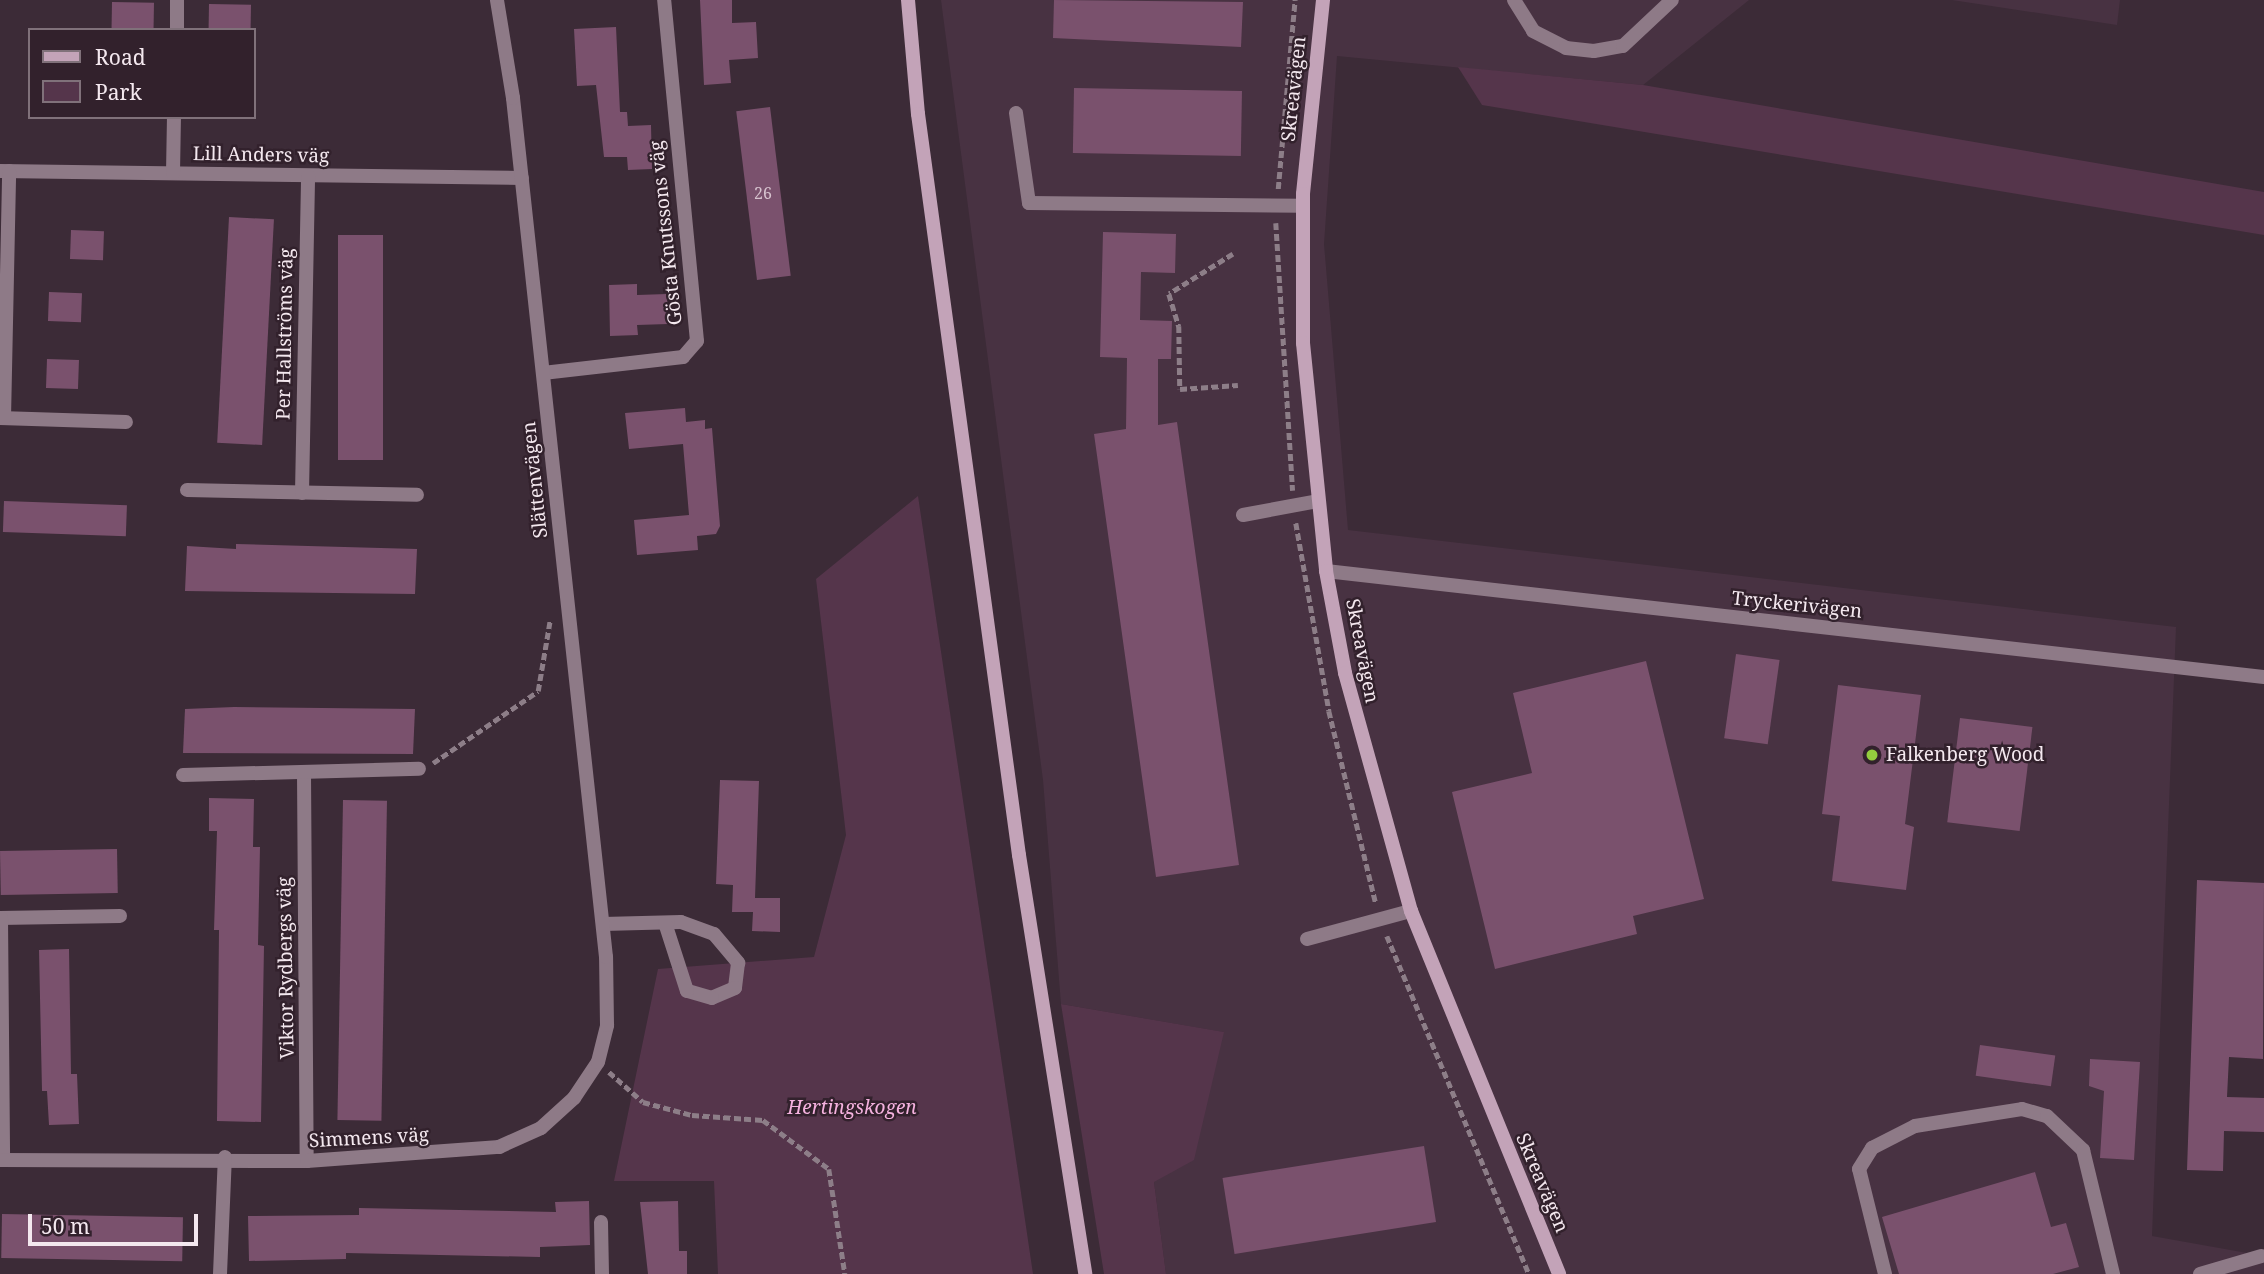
<!DOCTYPE html>
<html>
<head>
<meta charset="utf-8">
<style>
	body { margin:0 }
	#map { position:relative; width:2264px; height:1274px; overflow:hidden; background:#3c2b37; font-family:"Noto Serif",serif }
	div>[style] { position:absolute }
	[style*='--x'] { left:calc(var(--x)*1px); top:calc(var(--y)*1px); width:calc(var(--w)*1px); rotate:calc(var(--a)*1deg) }
	.built>* { inset:0; background:#483242 }
	.green>* { inset:0; background:#55354b }
	.building>* { inset:0; background:#7a516d; transform-origin:0 0 }
	.path>* { height:4.5px; margin-top:-2.25px; transform-origin:0; background:repeating-linear-gradient(90deg,#8d7e88 0 7px,transparent 0 10.5px) }
	.lane>* { height:14px; margin:-7px; padding:0 7px; transform-origin:7px; border-radius:7px; background:#8e7a87 }
	.street>* { height:14px; margin:-7px; padding:0 7px; transform-origin:7px; border-radius:7px; background:#8e7a87 }
	.secondary>* { height:14px; margin:-7px; padding:0 7px; transform-origin:7px; border-radius:7px; background:#c3a3b8 }
	.dots>* { width:19px; height:19px; translate:-50% -50%; box-sizing:border-box; border:4px solid #32212c; border-radius:50% }
	span { translate:-50% -50%; white-space:nowrap; text-align:center; line-height:1.15; -webkit-text-stroke:5px #32212c; paint-order:stroke }
	.number-label { font-size:16px; color:#d6c2ce }
	.number-label span { -webkit-text-stroke-width:0 }
	.street-label { font-size:19px; color:#f4e8ef }
	.poi-label { font-size:19px; color:#f4e8ef }
	.left { translate:0 -50%; text-align:left }
	.park-label { font-size:19px; color:#f5b2df; font-style:italic }
	.legend { position:absolute; left:28px; top:28px; width:228px; height:91px; box-sizing:border-box; background:#32212c; border:2px solid #80717a; margin:0; padding:9px 12px; list-style:none; font-size:21px; color:#f4e8ef }
	.legend li { display:flex; align-items:center; gap:14px; height:35px }
	.legend b { width:35px; border:2px solid #80717a }
	.scale { position:absolute; left:28px; top:1214px; width:170px; height:32px; box-sizing:border-box; border:4px solid #f4e8ef; border-top:0; padding-left:9px; font-size:21px; line-height:24px; white-space:nowrap; color:#f4e8ef; -webkit-text-stroke:5px #32212c; paint-order:stroke }
</style>
</head>
<body>
<div id="map">
	<div class="built">
		<i style="clip-path:polygon(941px 0,1749px 0,1643px 85px,1337px 56px,1324px 244px,1348px 530px,2176px 627px,2152px 1236px,2264px 1256px,2264px 1274px,1166px 1274px,1154px 1182px,1223px 1032px,1061px 1004px,1043px 780px)"></i>
		<i style="clip-path:polygon(1952px 0,2120px 0,2117px 25px)"></i>
	</div>
	<div class="green">
		<i style="clip-path:polygon(1458px 67px,1643px 85px,2264px 192px,2264px 235px,1482px 105px)"></i>
		<i style="clip-path:polygon(918px 496px,1033px 1274px,718px 1274px,714px 1181px,614px 1181px,658px 969px,814px 957px,846px 835px,816px 579px)"></i>
		<i style="clip-path:polygon(1061px 1004px,1224px 1032px,1194px 1160px,1154px 1182px,1166px 1274px,1104px 1274px)"></i>
	</div>
	<div class="building">
		<i style="clip-path:polygon(700px 0,732px 0,732px 23px,756px 22px,758px 58px,729px 60px,731px 83px,704px 85px)"></i>
		<i style="clip-path:polygon(1054px 0,1243px 2px,1241px 47px,1053px 38px)"></i>
		<i style="left:112px;top:2px;width:42px;height:26px;rotate:1deg"></i>
		<i style="left:209px;top:4px;width:42px;height:25px;rotate:1deg"></i>
		<i style="clip-path:polygon(616px 27px,620px 112px,627px 112px,628px 126px,651px 125px,652px 169px,628px 170px,627px 157px,604px 157px,596px 85px,577px 86px,574px 29px)"></i>
		<i style="left:1074px;top:88px;width:168px;height:65px;rotate:1deg"></i>
		<i style="left:770px;top:107px;width:170px;height:34px;rotate:83deg"></i>
		<i style="left:229px;top:217px;width:45px;height:226px;rotate:3deg"></i>
		<i style="left:71px;top:230px;width:33px;height:29px;rotate:2deg"></i>
		<i style="clip-path:polygon(1103px 232px,1176px 234px,1175px 273px,1141px 272px,1140px 320px,1172px 321px,1171px 359px,1158px 359px,1158px 425px,1177px 422px,1239px 865px,1156px 877px,1094px 434px,1126px 429px,1127px 358px,1100px 357px)"></i>
		<i style="left:338px;top:235px;width:45px;height:225px"></i>
		<i style="clip-path:polygon(637px 284px,637px 295px,667px 294px,668px 324px,637px 325px,638px 335px,610px 336px,609px 285px)"></i>
		<i style="left:49px;top:292px;width:33px;height:29px;rotate:2deg"></i>
		<i style="left:47px;top:359px;width:32px;height:29px;rotate:2deg"></i>
		<i style="clip-path:polygon(685px 408px,686px 422px,705px 420px,705px 429px,712px 428px,720px 526px,716px 534px,697px 536px,698px 550px,637px 555px,634px 520px,689px 515px,683px 444px,629px 449px,625px 413px)"></i>
		<i style="left:4px;top:501px;width:123px;height:31px;rotate:2deg"></i>
		<i style="clip-path:polygon(236px 544px,417px 549px,415px 594px,185px 591px,187px 546px,236px 549px)"></i>
		<i style="left:1736px;top:654px;width:44px;height:85px;rotate:8deg"></i>
		<i style="clip-path:polygon(1646px 661px,1704px 899px,1633px 916px,1637px 934px,1495px 969px,1452px 792px,1532px 773px,1513px 693px)"></i>
		<i style="clip-path:polygon(1838px 685px,1921px 695px,1905px 824px,1914px 827px,1906px 890px,1832px 881px,1840px 816px,1822px 814px)"></i>
		<i style="clip-path:polygon(234px 707px,415px 709px,413px 754px,183px 753px,185px 709px)"></i>
		<i style="left:1960px;top:718px;width:73px;height:105px;rotate:7deg"></i>
		<i style="clip-path:polygon(720px 780px,759px 781px,755px 898px,780px 898px,780px 932px,752px 931px,753px 912px,732px 912px,733px 885px,716px 884px)"></i>
		<i style="clip-path:polygon(209px 798px,254px 799px,253px 847px,260px 847px,258px 945px,264px 946px,261px 1122px,217px 1121px,219px 930px,214px 930px,217px 831px,209px 831px)"></i>
		<i style="left:343px;top:800px;width:44px;height:320px;rotate:1deg"></i>
		<i style="left:117px;top:849px;width:44px;height:117px;rotate:89deg"></i>
		<i style="clip-path:polygon(2197px 880px,2264px 883px,2263px 1059px,2229px 1057px,2227px 1097px,2264px 1098px,2264px 1132px,2224px 1131px,2223px 1171px,2187px 1170px)"></i>
		<i style="clip-path:polygon(69px 949px,71px 1074px,77px 1074px,79px 1124px,49px 1125px,47px 1091px,42px 1091px,39px 950px)"></i>
		<i style="left:1980px;top:1045px;width:76px;height:31px;rotate:8deg"></i>
		<i style="clip-path:polygon(2090px 1059px,2140px 1062px,2134px 1160px,2100px 1158px,2104px 1091px,2089px 1086px)"></i>
		<i style="left:1424px;top:1146px;width:77px;height:204px;rotate:81deg"></i>
		<i style="clip-path:polygon(2035px 1172px,2051px 1227px,2066px 1223px,2079px 1267px,2053px 1274px,1899px 1274px,1882px 1217px)"></i>
		<i style="clip-path:polygon(589px 1201px,590px 1245px,540px 1247px,540px 1257px,346px 1253px,346px 1259px,249px 1261px,248px 1216px,359px 1215px,359px 1208px,556px 1212px,555px 1202px)"></i>
		<i style="clip-path:polygon(678px 1201px,679px 1251px,687px 1251px,687px 1274px,648px 1274px,640px 1202px)"></i>
		<i style="left:2px;top:1214px;width:181px;height:44px;rotate:1deg"></i>
	</div>
	<div class="path">
		<i style="--x:1278;--y:189;--w:190;--a:-84.9"></i>
		<i style="--x:1276;--y:223;--w:268;--a:86.4"></i>
		<i style="--x:1233;--y:254;--w:75;--a:148"></i>
		<i style="--x:1169;--y:294;--w:34;--a:73"></i>
		<i style="--x:1179;--y:326;--w:63;--a:89.1"></i>
		<i style="--x:1180;--y:389;--w:58;--a:-3.9"></i>
		<i style="--x:1296;--y:523;--w:191;--a:80"></i>
		<i style="--x:1329;--y:711;--w:199;--a:76.3"></i>
		<i style="--x:433;--y:763;--w:127;--a:-34.4"></i>
		<i style="--x:538;--y:691;--w:72;--a:-80.4"></i>
		<i style="--x:1387;--y:936;--w:367;--a:67.2"></i>
		<i style="--x:609;--y:1072;--w:45;--a:41.4"></i>
		<i style="--x:643;--y:1102;--w:51;--a:14.9"></i>
		<i style="--x:692;--y:1115;--w:71;--a:4"></i>
		<i style="--x:763;--y:1120;--w:82;--a:36.6"></i>
		<i style="--x:829;--y:1169;--w:106;--a:81.3"></i>
	</div>
	<div class="lane">
		<i style="--x:1514;--y:0;--w:36;--a:58"></i>
		<i style="--x:1533;--y:31;--w:37;--a:27"></i>
		<i style="--x:1566;--y:48;--w:28;--a:6"></i>
		<i style="--x:1594;--y:51;--w:29;--a:-10"></i>
		<i style="--x:1623;--y:46;--w:67;--a:-43.2"></i>
		<i style="--x:1016;--y:113;--w:91;--a:81.8"></i>
		<i style="--x:1029;--y:203;--w:274;--a:0.6"></i>
		<i style="--x:1243;--y:515;--w:76;--a:-10.6"></i>
		<i style="--x:603;--y:924;--w:78;--a:-1.5"></i>
		<i style="--x:681;--y:922;--w:35;--a:20"></i>
		<i style="--x:714;--y:934;--w:38;--a:50"></i>
		<i style="--x:738;--y:963;--w:25;--a:97"></i>
		<i style="--x:735;--y:988;--w:25;--a:157"></i>
		<i style="--x:712;--y:998;--w:26;--a:-164"></i>
		<i style="--x:687;--y:991;--w:71;--a:-107.9"></i>
		<i style="--x:1307;--y:939;--w:108;--a:-15.1"></i>
		<i style="--x:1885;--y:1274;--w:108;--a:-103.9"></i>
		<i style="--x:1859;--y:1169;--w:25;--a:-58"></i>
		<i style="--x:1872;--y:1148;--w:48;--a:-27.1"></i>
		<i style="--x:1915;--y:1126;--w:108;--a:-9"></i>
		<i style="--x:2022;--y:1109;--w:26;--a:16"></i>
		<i style="--x:2047;--y:1116;--w:50;--a:43.4"></i>
		<i style="--x:2083;--y:1150;--w:128;--a:76.4"></i>
	</div>
	<div class="street">
		<i style="--x:177;--y:30;--w:30;--a:-90"></i>
		<i style="--x:0;--y:171;--w:522;--a:0.77"></i>
		<i style="--x:173;--y:173;--w:56;--a:-89"></i>
		<i style="--x:543;--y:373;--w:141;--a:-6.5"></i>
		<i style="--x:683;--y:357;--w:21;--a:-49"></i>
		<i style="--x:697;--y:341;--w:343;--a:-95.5"></i>
		<i style="--x:0;--y:418;--w:126;--a:1.8"></i>
		<i style="--x:4;--y:418;--w:247;--a:-88.8"></i>
		<i style="--x:187;--y:490;--w:230;--a:1.2"></i>
		<i style="--x:302;--y:493;--w:317;--a:-88.9"></i>
		<i style="--x:1326;--y:571;--w:944;--a:6.45"></i>
		<i style="--x:304;--y:774;--w:387;--a:89.6"></i>
		<i style="--x:183;--y:775;--w:236;--a:-1.5"></i>
		<i style="--x:0;--y:918;--w:120;--a:-1"></i>
		<i style="--x:1;--y:918;--w:242;--a:89.5"></i>
		<i style="--x:0;--y:1160;--w:307;--a:0.2"></i>
		<i style="--x:307;--y:1161;--w:193;--a:-4.2"></i>
		<i style="--x:499;--y:1147;--w:46;--a:-24.3"></i>
		<i style="--x:541;--y:1128;--w:45;--a:-42.3"></i>
		<i style="--x:574;--y:1098;--w:43;--a:-56.3"></i>
		<i style="--x:598;--y:1062;--w:38;--a:-76"></i>
		<i style="--x:607;--y:1025;--w:68;--a:-90.8"></i>
		<i style="--x:606;--y:957;--w:864;--a:-96.18"></i>
		<i style="--x:513;--y:98;--w:99;--a:-99.3"></i>
		<i style="--x:601;--y:1222;--w:52;--a:88.9"></i>
		<i style="--x:220;--y:1274;--w:117;--a:-87.6"></i>
		<i style="--x:2200;--y:1274;--w:64;--a:-16.4"></i>
	</div>
	<div class="secondary">
		<i style="--x:908;--y:0;--w:114;--a:85"></i>
		<i style="--x:918;--y:114;--w:748;--a:82.24"></i>
		<i style="--x:1019;--y:855;--w:424;--a:81"></i>
		<i style="--x:1323;--y:0;--w:195;--a:95.9"></i>
		<i style="--x:1303;--y:194;--w:149;--a:90"></i>
		<i style="--x:1303;--y:343;--w:229;--a:84.2"></i>
		<i style="--x:1326;--y:571;--w:104;--a:79.4"></i>
		<i style="--x:1345;--y:673;--w:247;--a:74.5"></i>
		<i style="--x:1411;--y:911;--w:392;--a:67.8"></i>
	</div>
	<div class="dots">
		<i style="left:1872px;top:755px;background:#93cd3e"></i>
	</div>
	<div class="number-label">
		<span style="left:763px;top:193px">26</span>
	</div>
	<div class="street-label">
		<span style="left:1294px;top:89px;rotate:-84deg">Skreavägen</span>
		<span style="left:261px;top:155px;rotate:1deg">Lill Anders väg</span>
		<span style="left:666px;top:233px;rotate:-96deg">Gösta Knutssons väg</span>
		<span style="left:285px;top:334px;rotate:-89deg">Per Hallströms väg</span>
		<span style="left:535px;top:480px;rotate:-96deg">Slättenvägen</span>
		<span style="left:1797px;top:605px;rotate:6deg">Tryckerivägen</span>
		<span style="left:1362px;top:651px;rotate:79deg">Skreavägen</span>
		<span style="left:286px;top:968px;rotate:-91deg">Viktor Rydbergs väg</span>
		<span style="left:369px;top:1138px;rotate:-3deg">Simmens väg</span>
		<span style="left:1542px;top:1183px;rotate:67deg">Skreavägen</span>
	</div>
	<div class="poi-label">
		<span class="left" style="left:1886px;top:755px">Falkenberg Wood</span>
	</div>
	<div class="park-label">
		<span style="left:852px;top:1108px">Hertingskogen</span>
	</div>
	<ul class="legend">
	<li><b style="height:9px;background:#c3a3b8"></b>Road</li>
	<li><b style="height:19px;background:#55354b"></b>Park</li>
	</ul>
	<div class="scale">50 m</div>
</div>
</body>
</html>
